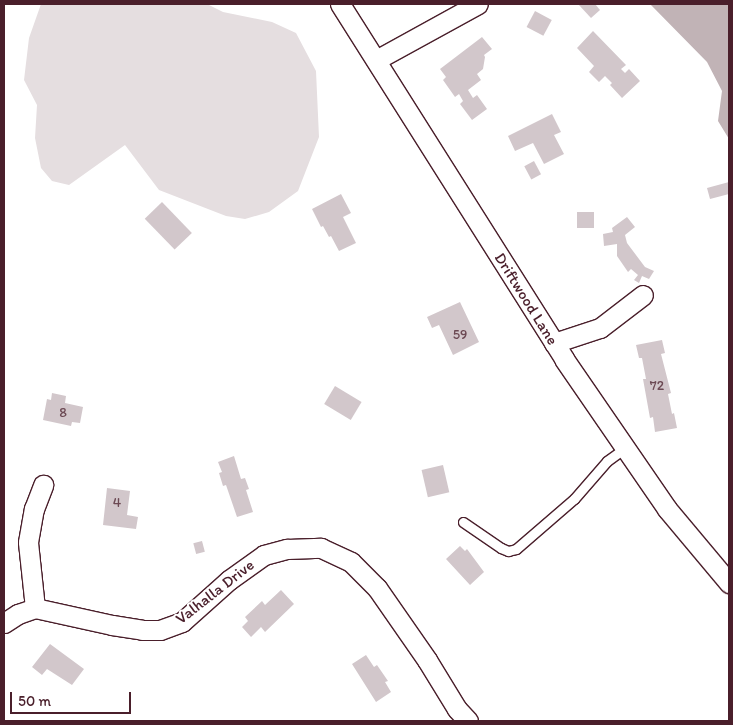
<!DOCTYPE html>
<html>
<head>
<meta charset="utf-8">
<style>
	body { margin:0 }
	#map { position:relative; width:733px; height:725px; overflow:hidden; background:#fff; font-family:Itim,sans-serif }
	div>[style] { position:absolute }
	[style*='--x'] { left:calc(var(--x)*1px); top:calc(var(--y)*1px); width:calc(var(--w)*1px); rotate:calc(var(--a)*1deg) }
	.green>* { inset:0; background:#e5dee0 }
	.water>* { inset:0; background:#c1b3b6 }
	.building>* { inset:0; background:#d2c7cb; transform-origin:0 0 }
	.roads { filter:drop-shadow(1px 0 #4a1f2b) drop-shadow(-1px 0 #4a1f2b) drop-shadow(0 1px #4a1f2b) drop-shadow(0 -1px #4a1f2b) }
	.service>* { height:9px; margin:-4.5px; padding:0 4.5px; transform-origin:4.5px; border-radius:4.5px; background:#fff }
	.minor>* { height:19px; margin:-9.5px; padding:0 9.5px; transform-origin:9.5px; border-radius:9.5px; background:#fff }
	span { translate:-50% -50%; white-space:nowrap; text-align:center; line-height:1.15; -webkit-text-stroke:4px #fff; paint-order:stroke }
	.number-label { font-size:14px; color:#6c4953 }
	.number-label span { -webkit-text-stroke-width:0 }
	.street-label { font-size:16px; color:#4a1f2b }
	.frame { position:absolute; inset:0; border:5px solid #4a1f2b; pointer-events:none }
	.scale { position:absolute; left:10px; top:692px; width:121px; height:22px; box-sizing:border-box; border:2px solid #4a1f2b; border-top:0; padding-left:6px; font-size:15px; line-height:18px; white-space:nowrap; color:#4a1f2b; -webkit-text-stroke:4px #fff; paint-order:stroke }
</style>
</head>
<body>
<div id="map">
	<div class="green">
		<i style="clip-path:polygon(41px 4px,207px 4px,223px 12px,272px 22px,296px 33px,316px 71px,319px 137px,298px 191px,269px 212px,245px 219px,226px 216px,159px 190px,125px 145px,69px 185px,52px 181px,41px 168px,35px 138px,37px 105px,24px 80px,29px 38px)"></i>
	</div>
	<div class="water">
		<i style="clip-path:polygon(650px 4px,729px 4px,729px 139px,718px 121px,722px 91px,707px 62px)"></i>
	</div>
	<div class="building">
		<i style="clip-path:polygon(578px 4px,595px 4px,600px 10px,591px 18px)"></i>
		<i style="left:535px;top:11px;width:19px;height:18px;rotate:28deg"></i>
		<i style="clip-path:polygon(593px 31px,626px 65px,621px 69px,625px 73px,629px 69px,640px 81px,622px 98px,610px 85px,612px 83px,605px 76px,599px 82px,589px 72px,594px 66px,577px 48px)"></i>
		<i style="clip-path:polygon(482px 37px,492px 49px,484px 55px,485px 57px,483px 69px,477px 74px,481px 80px,468px 90px,473px 98px,477px 95px,487px 109px,472px 120px,460px 104px,463px 101px,459px 94px,455px 97px,443px 80px,446px 77px,440px 69px)"></i>
		<i style="clip-path:polygon(552px 114px,561px 132px,554px 135px,564px 154px,544px 164px,533px 143px,515px 151px,508px 136px)"></i>
		<i style="left:534px;top:161px;width:15px;height:11px;rotate:62deg"></i>
		<i style="clip-path:polygon(729px 182px,729px 194px,710px 199px,707px 188px)"></i>
		<i style="clip-path:polygon(341px 194px,351px 213px,343px 217px,356px 243px,339px 251px,331px 236px,329px 237px,323px 226px,321px 227px,312px 209px)"></i>
		<i style="left:162px;top:202px;width:43px;height:24px;rotate:46deg"></i>
		<i style="left:577px;top:212px;width:17px;height:16px"></i>
		<i style="clip-path:polygon(627px 217px,635px 227px,625px 235px,627px 243px,645px 267px,654px 271px,649px 279px,642px 276px,639px 283px,634px 280px,638px 275px,631px 269px,628px 272px,617px 256px,617px 244px,604px 246px,603px 234px,613px 232px,612px 228px)"></i>
		<i style="clip-path:polygon(460px 302px,479px 342px,453px 355px,439px 325px,432px 328px,427px 317px)"></i>
		<i style="clip-path:polygon(662px 340px,665px 353px,661px 354px,671px 393px,668px 394px,672px 414px,674px 413px,677px 428px,655px 432px,653px 417px,650px 418px,643px 379px,646px 379px,642px 358px,639px 358px,636px 345px)"></i>
		<i style="left:335px;top:386px;width:31px;height:21px;rotate:31deg"></i>
		<i style="clip-path:polygon(52px 393px,66px 396px,65px 403px,83px 407px,80px 423px,72px 422px,71px 426px,43px 420px,47px 399px,51px 400px)"></i>
		<i style="clip-path:polygon(234px 456px,241px 479px,245px 478px,249px 489px,246px 490px,253px 512px,237px 517px,226px 485px,223px 486px,219px 473px,222px 472px,218px 462px)"></i>
		<i style="left:443px;top:465px;width:28px;height:22px;rotate:77deg"></i>
		<i style="clip-path:polygon(107px 488px,130px 491px,127px 515px,138px 517px,136px 529px,103px 525px)"></i>
		<i style="left:202px;top:541px;width:11px;height:9px;rotate:75deg"></i>
		<i style="clip-path:polygon(460px 546px,465px 551px,467px 549px,484px 572px,470px 585px,446px 559px)"></i>
		<i style="clip-path:polygon(281px 590px,294px 604px,265px 632px,261px 627px,251px 637px,242px 627px,248px 621px,245px 617px,262px 601px,265px 605px)"></i>
		<i style="clip-path:polygon(50px 644px,84px 669px,72px 685px,47px 669px,42px 675px,32px 667px)"></i>
		<i style="clip-path:polygon(366px 655px,374px 667px,377px 665px,388px 681px,385px 682px,391px 692px,376px 702px,352px 664px)"></i>
	</div>
	<div class="roads">
		<div class="service">
			<i style="--x:463;--y:522;--w:46;--a:34.4"></i>
			<i style="--x:501;--y:548;--w:8;--a:23"></i>
			<i style="--x:508;--y:551;--w:8;--a:-14"></i>
			<i style="--x:516;--y:549;--w:77;--a:-40.8"></i>
			<i style="--x:574;--y:499;--w:50;--a:-49"></i>
			<i style="--x:607;--y:461;--w:22;--a:-36"></i>
		</div>
		<div class="minor">
			<i style="--x:340;--y:4;--w:420;--a:57.7"></i>
			<i style="--x:564;--y:359;--w:182;--a:55.5"></i>
			<i style="--x:667;--y:509;--w:97;--a:50"></i>
			<i style="--x:376;--y:60;--w:116;--a:-28.8"></i>
			<i style="--x:554;--y:343;--w:48;--a:-18.1"></i>
			<i style="--x:600;--y:328;--w:54;--a:-37.5"></i>
			<i style="--x:35;--y:608;--w:66;--a:-96.1"></i>
			<i style="--x:28;--y:542;--w:34;--a:-80"></i>
			<i style="--x:34;--y:509;--w:26;--a:-69"></i>
			<i style="--x:4;--y:623;--w:17;--a:-33"></i>
			<i style="--x:18;--y:614;--w:18;--a:-19"></i>
			<i style="--x:35;--y:608;--w:79;--a:12.4"></i>
			<i style="--x:112;--y:625;--w:30;--a:9"></i>
			<i style="--x:142;--y:630;--w:18;--a:0"></i>
			<i style="--x:160;--y:630;--w:23;--a:-20"></i>
			<i style="--x:182;--y:622;--w:63;--a:-41.8"></i>
			<i style="--x:229;--y:580;--w:43;--a:-35.5"></i>
			<i style="--x:264;--y:555;--w:24;--a:-15"></i>
			<i style="--x:287;--y:549;--w:34;--a:-2"></i>
			<i style="--x:321;--y:548;--w:33;--a:25"></i>
			<i style="--x:351;--y:562;--w:37;--a:45"></i>
			<i style="--x:377;--y:588;--w:88;--a:55.2"></i>
			<i style="--x:427;--y:660;--w:57;--a:58.5"></i>
			<i style="--x:457;--y:709;--w:16;--a:47"></i>
		</div>
	</div>
	<div class="number-label">
		<span style="left:460px;top:335px">59</span>
		<span style="left:657px;top:386px">72</span>
		<span style="left:63px;top:413px">8</span>
		<span style="left:117px;top:503px">4</span>
	</div>
	<div class="street-label">
		<span style="left:526px;top:299px;rotate:58deg">Driftwood Lane</span>
		<span style="left:215px;top:592px;rotate:-38deg">Valhalla Drive</span>
	</div>
	<div class="frame"></div>
	<div class="scale">50 m</div>
</div>
</body>
</html>
